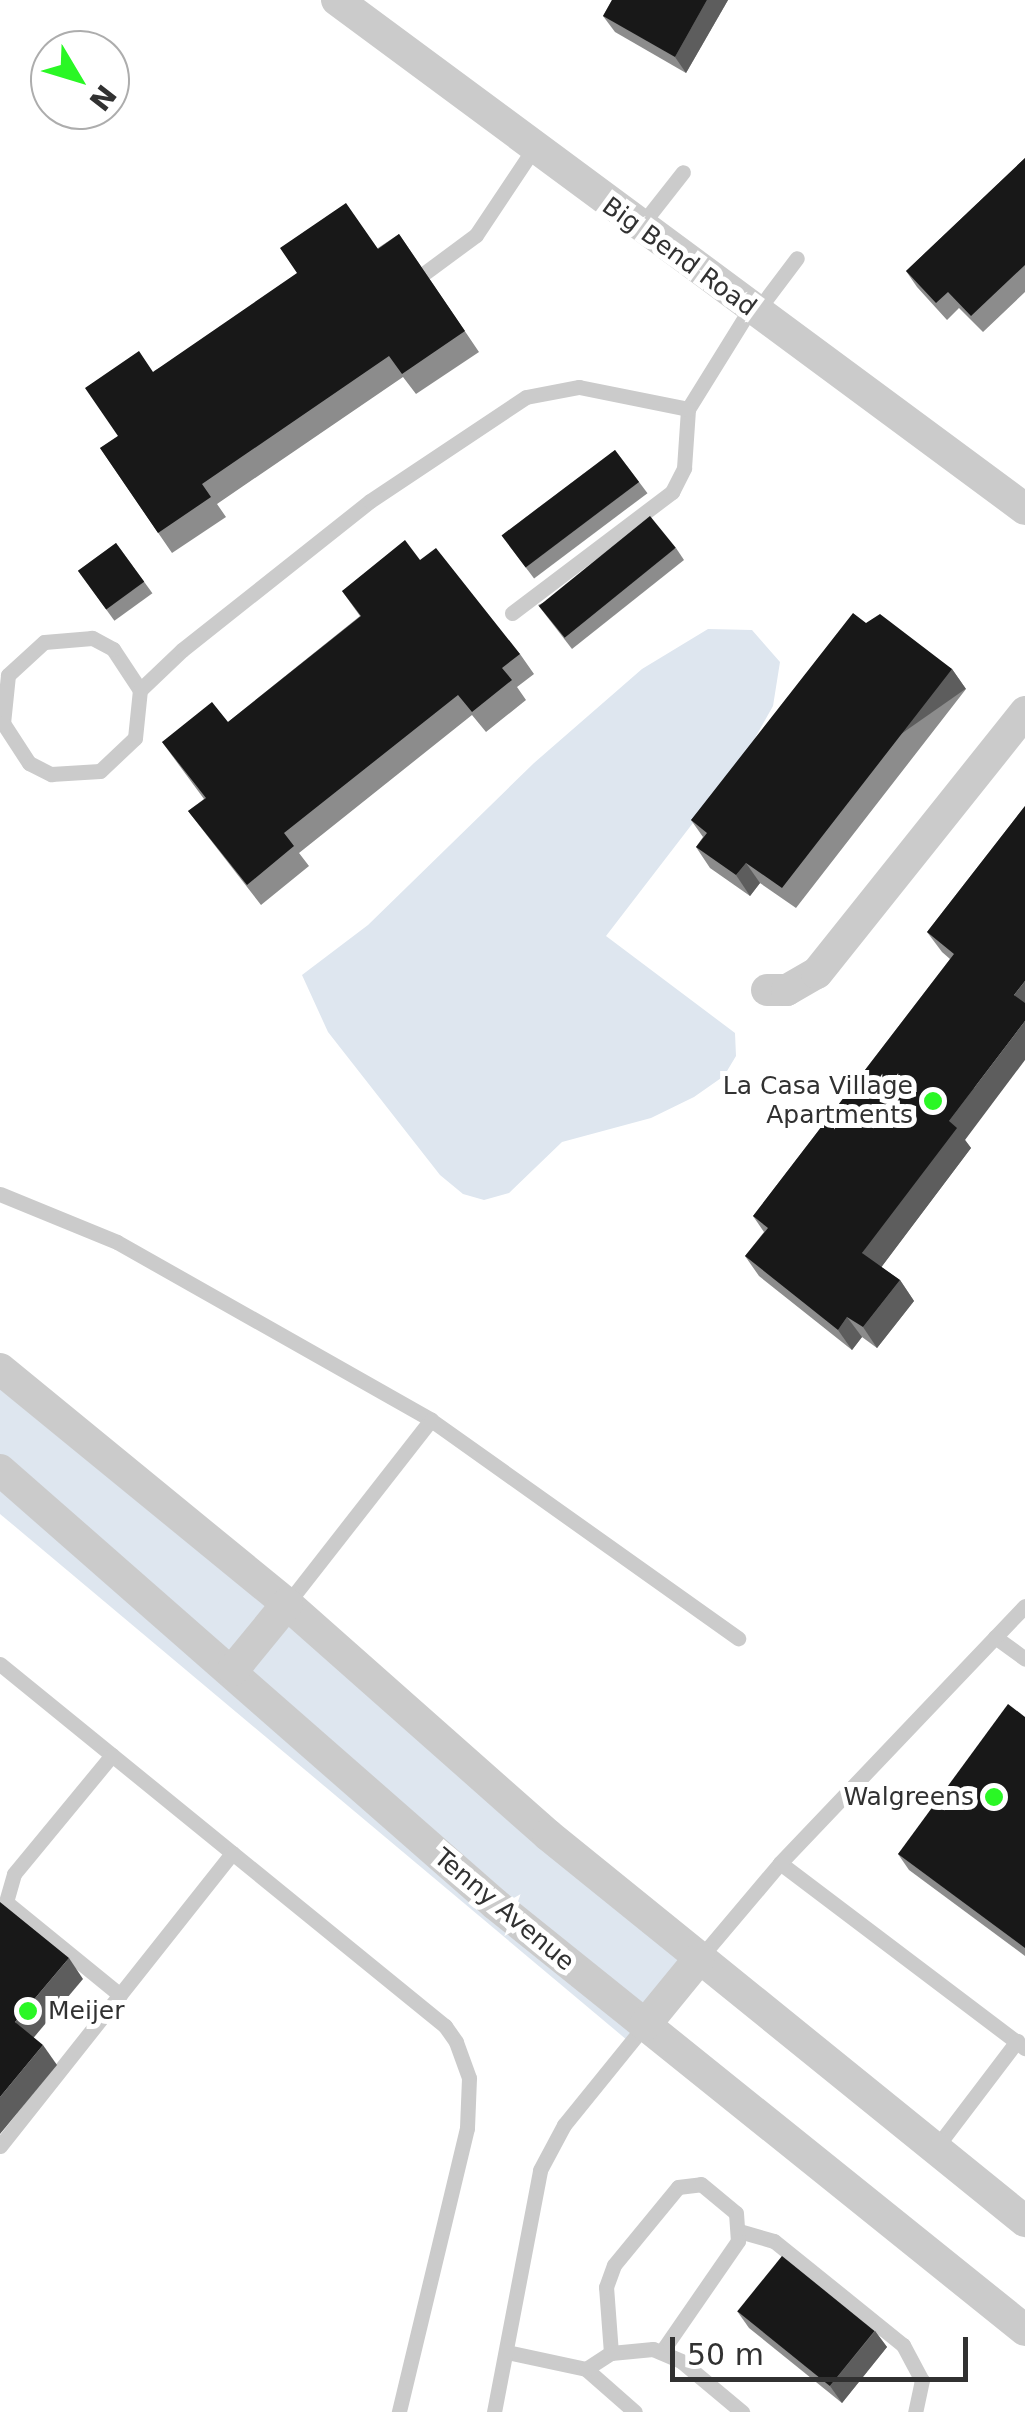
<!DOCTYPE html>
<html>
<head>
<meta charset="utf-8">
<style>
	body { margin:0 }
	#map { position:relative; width:1025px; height:2412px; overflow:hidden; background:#fff; font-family:"DejaVu Sans",sans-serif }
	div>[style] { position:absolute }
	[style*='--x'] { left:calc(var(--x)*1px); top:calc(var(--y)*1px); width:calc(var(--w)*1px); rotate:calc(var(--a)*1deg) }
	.green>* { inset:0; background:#dee6ef; transform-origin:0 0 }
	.service>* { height:15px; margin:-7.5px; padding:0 7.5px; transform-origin:7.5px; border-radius:7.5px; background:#cbcbcb }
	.minor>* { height:32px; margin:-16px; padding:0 16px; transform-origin:16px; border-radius:16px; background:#cbcbcb }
	.wall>* { inset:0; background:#8c8c8c; transform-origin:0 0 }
	.shaded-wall>* { inset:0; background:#5d5d5d; transform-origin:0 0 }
	.building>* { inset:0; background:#181818; transform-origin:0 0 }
	.dots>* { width:28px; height:28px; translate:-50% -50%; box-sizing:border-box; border:5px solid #fff; border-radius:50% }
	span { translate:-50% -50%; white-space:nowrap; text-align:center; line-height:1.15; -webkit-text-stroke:10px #fff; paint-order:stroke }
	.street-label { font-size:25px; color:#313131 }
	.poi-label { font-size:25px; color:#313131 }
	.right { translate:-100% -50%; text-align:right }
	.left { translate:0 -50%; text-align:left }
	.north { position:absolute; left:30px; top:30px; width:100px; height:100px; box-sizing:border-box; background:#fff; border:2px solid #adadad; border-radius:50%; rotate:128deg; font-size:28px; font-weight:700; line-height:40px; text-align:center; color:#313131 }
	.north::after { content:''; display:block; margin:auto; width:35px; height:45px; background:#2af725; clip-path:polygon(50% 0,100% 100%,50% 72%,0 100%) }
	.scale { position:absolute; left:670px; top:2337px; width:298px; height:45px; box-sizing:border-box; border:5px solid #313131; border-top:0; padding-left:12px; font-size:30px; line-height:35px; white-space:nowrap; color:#313131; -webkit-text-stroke:8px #fff; paint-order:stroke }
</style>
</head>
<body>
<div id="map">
	<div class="green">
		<i style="clip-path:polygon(708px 629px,752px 630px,780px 662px,773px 706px,746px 754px,606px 936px,735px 1033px,736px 1056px,724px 1076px,694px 1097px,651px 1118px,562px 1142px,509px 1193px,484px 1200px,463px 1194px,440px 1175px,328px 1032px,302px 975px,368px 925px,534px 763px,642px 669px)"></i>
		<i style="left:0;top:1369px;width:915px;height:111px;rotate:40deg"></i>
	</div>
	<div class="service">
		<i style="--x:639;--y:228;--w:71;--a:-51.8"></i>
		<i style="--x:426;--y:272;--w:62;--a:-36.5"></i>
		<i style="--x:476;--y:235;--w:105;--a:-56.3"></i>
		<i style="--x:757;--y:311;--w:66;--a:-53"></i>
		<i style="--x:512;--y:613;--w:201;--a:-37.1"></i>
		<i style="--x:672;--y:492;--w:27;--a:-63"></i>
		<i style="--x:684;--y:468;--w:59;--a:-86.1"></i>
		<i style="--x:688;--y:409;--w:118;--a:-58.2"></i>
		<i style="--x:140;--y:690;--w:49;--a:-123.4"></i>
		<i style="--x:113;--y:649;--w:24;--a:-152"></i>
		<i style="--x:92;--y:638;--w:48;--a:175.2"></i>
		<i style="--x:44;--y:642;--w:49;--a:137.5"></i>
		<i style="--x:8;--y:675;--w:48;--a:95.9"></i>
		<i style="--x:3;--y:723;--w:48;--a:57"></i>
		<i style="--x:29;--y:763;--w:25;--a:27"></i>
		<i style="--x:51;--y:774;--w:49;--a:-3.5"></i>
		<i style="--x:100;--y:771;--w:48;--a:-43.3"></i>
		<i style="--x:135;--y:738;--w:48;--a:-84.1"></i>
		<i style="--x:140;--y:690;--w:58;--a:-43.6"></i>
		<i style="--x:182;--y:650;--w:240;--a:-38.4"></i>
		<i style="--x:370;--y:501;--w:187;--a:-33.7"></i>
		<i style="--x:526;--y:397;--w:54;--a:-10.7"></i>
		<i style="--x:579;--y:387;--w:111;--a:11.4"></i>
		<i style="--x:0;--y:1194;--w:126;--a:22.3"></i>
		<i style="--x:117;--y:1242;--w:361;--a:29.5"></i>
		<i style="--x:287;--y:1604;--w:234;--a:-52"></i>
		<i style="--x:431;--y:1420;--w:377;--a:35.4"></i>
		<i style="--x:995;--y:1637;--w:37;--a:36"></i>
		<i style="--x:0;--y:1664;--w:574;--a:39.13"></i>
		<i style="--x:445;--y:2026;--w:19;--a:55"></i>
		<i style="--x:456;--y:2042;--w:38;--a:70"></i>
		<i style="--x:469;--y:2078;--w:50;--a:92.3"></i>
		<i style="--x:467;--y:2128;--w:292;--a:103.5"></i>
		<i style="--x:112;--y:1755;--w:154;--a:129.5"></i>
		<i style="--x:14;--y:1874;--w:29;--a:106"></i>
		<i style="--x:6;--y:1902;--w:147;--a:39.2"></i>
		<i style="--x:780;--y:1863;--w:307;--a:37.1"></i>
		<i style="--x:699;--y:1959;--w:126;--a:-49.8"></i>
		<i style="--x:780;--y:1863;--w:355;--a:-46.4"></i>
		<i style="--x:0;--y:2146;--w:374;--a:-51.6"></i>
		<i style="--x:935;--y:2149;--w:136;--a:-52.8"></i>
		<i style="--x:739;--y:2231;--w:36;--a:16"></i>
		<i style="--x:774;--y:2241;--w:166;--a:38.9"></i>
		<i style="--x:903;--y:2345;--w:40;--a:62"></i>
		<i style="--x:922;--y:2380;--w:33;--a:102"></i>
		<i style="--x:507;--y:2352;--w:81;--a:12.1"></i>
		<i style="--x:586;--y:2369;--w:65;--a:41.3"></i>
		<i style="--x:611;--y:2353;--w:66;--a:-94.3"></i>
		<i style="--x:606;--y:2287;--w:23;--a:-70"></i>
		<i style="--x:614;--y:2265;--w:101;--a:-50.6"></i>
		<i style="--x:678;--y:2187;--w:23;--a:-7"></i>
		<i style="--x:701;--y:2184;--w:45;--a:39.6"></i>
		<i style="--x:736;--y:2213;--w:28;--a:86"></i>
		<i style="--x:738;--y:2241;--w:134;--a:124.6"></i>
		<i style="--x:586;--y:2369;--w:30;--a:-33"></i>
		<i style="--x:611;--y:2353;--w:42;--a:-5.4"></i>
		<i style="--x:653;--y:2349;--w:30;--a:23"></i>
		<i style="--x:681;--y:2361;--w:80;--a:39.9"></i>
		<i style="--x:494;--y:2412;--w:246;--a:-79.2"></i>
		<i style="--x:540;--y:2170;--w:51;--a:-61.9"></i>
		<i style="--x:564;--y:2125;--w:129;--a:-51"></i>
	</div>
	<div class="minor">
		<i style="--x:337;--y:0;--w:856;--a:36.49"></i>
		<i style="--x:767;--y:990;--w:20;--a:0"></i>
		<i style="--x:787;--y:990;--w:34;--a:-30"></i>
		<i style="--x:817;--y:973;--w:334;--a:-51.4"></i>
		<i style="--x:0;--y:1369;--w:371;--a:39.3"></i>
		<i style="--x:287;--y:1604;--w:349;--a:41.5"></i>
		<i style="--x:548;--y:1835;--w:614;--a:38.98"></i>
		<i style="--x:0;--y:1470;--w:658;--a:41.24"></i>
		<i style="--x:495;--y:1904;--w:680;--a:38.79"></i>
		<i style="--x:233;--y:1670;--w:85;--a:-50.7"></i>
		<i style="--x:645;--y:2025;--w:85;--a:-50.7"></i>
	</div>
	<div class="wall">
		<i style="clip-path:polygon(612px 0,728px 0,686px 73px,615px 32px,603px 16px)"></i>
		<i style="clip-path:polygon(1025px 158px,1025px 292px,983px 332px,959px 308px,947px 320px,917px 287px,906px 271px)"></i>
		<i style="clip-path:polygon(399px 234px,479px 352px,416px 394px,403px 377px,217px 504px,226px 517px,172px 553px,100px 448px,118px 436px,154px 371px,378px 248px)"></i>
		<i style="left:615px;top:450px;width:54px;height:142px;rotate:53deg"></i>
		<i style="left:116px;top:543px;width:62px;height:47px;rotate:54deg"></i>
		<i style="clip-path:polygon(676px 548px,684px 560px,572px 649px,538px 605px)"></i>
		<i style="clip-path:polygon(420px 560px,520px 654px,534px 674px,517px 687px,526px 700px,486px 732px,472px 715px,299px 853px,309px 866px,261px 905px,188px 811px,204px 799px,162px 742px,228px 722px,360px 616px,342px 591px)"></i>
		<i style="clip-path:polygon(866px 623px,952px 669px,966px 689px,796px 908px,760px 883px,750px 896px,710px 868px,696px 847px,703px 837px,691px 820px)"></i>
		<i style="clip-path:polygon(1025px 806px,965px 1140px,971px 1148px,881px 1267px,900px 1280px,914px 1301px,877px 1348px,862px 1337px,852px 1350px,759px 1276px,745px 1256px,764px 1232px,753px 1216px,950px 959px,942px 952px,927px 932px)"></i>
		<i style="clip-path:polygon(1025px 1717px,1025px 1956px,909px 1870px,898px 1854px)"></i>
		<i style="clip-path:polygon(737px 2311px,875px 2331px,887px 2347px,842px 2403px,749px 2328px)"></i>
	</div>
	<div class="shaded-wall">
		<i style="clip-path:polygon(707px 0,728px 0,686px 73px,675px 57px)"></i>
		<i style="left:952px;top:669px;width:24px;height:277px;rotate:55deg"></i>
		<i style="clip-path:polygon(746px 863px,760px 883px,750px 896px,736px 875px)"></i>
		<i style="clip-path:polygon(1025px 981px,1025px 1010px,1014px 995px)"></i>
		<i style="clip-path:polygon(1025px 1021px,1025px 1060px,965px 1140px,971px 1148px,877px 1273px,862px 1253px,949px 1121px)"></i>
		<i style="clip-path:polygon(900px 1280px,914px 1301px,877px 1348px,863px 1327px)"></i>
		<i style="clip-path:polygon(847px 1317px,862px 1337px,852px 1350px,838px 1330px)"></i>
		<i style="clip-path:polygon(69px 1958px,83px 1979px,30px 2042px,15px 2022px)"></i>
		<i style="clip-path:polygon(43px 2045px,57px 2065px,0 2134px,0 2097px)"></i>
		<i style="clip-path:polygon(875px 2331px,887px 2347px,842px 2403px,830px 2386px)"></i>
	</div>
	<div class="building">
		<i style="clip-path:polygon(612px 0,707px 0,675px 57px,603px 16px)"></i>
		<i style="clip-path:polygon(1025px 158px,1025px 265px,971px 316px,948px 292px,936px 303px,906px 271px)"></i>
		<i style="clip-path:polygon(346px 203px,378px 249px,399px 234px,465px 331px,402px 374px,389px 356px,202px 484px,211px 497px,158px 533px,100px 448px,118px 436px,85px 388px,139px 351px,153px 372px,297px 273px,280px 248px)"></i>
		<i style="left:615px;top:450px;width:40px;height:142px;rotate:53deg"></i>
		<i style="left:650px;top:516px;width:41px;height:143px;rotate:51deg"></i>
		<i style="clip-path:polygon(405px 540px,420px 560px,436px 548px,520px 654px,502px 668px,512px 680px,472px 712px,458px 695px,284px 833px,294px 846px,247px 885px,188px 811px,206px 798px,162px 742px,212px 702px,228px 722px,361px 616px,342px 591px)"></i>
		<i style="left:116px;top:543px;width:48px;height:47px;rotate:54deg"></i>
		<i style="clip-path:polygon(853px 613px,866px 623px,880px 614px,952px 669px,782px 888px,746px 863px,736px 875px,696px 847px,707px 833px,691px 820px)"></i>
		<i style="clip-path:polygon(1025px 806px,1025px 981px,1014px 995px,1025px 1003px,1025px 1021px,949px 1121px,957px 1128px,862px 1253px,900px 1280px,863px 1327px,847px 1317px,838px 1330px,745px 1256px,768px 1228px,753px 1216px,954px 954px,927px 932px)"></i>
		<i style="clip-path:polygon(1008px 1704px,1025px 1717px,1025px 1948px,898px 1854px)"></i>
		<i style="clip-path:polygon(0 1902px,69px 1958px,15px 2022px,43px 2045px,0 2097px)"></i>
		<i style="left:782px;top:2256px;width:119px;height:71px;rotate:39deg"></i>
	</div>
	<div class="dots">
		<i style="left:933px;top:1101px;background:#2af725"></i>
		<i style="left:994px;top:1797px;background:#2af725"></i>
		<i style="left:28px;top:2011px;background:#2af725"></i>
	</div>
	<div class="street-label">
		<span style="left:679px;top:257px;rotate:36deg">Big Bend Road</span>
		<span style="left:504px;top:1910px;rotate:40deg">Tenny Avenue</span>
	</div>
	<div class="poi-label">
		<span class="right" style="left:913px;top:1101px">La Casa Village<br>Apartments</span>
		<span class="right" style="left:974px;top:1797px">Walgreens</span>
		<span class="left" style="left:48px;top:2011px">Meijer</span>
	</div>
	<div class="north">N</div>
	<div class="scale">50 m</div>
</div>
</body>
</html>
